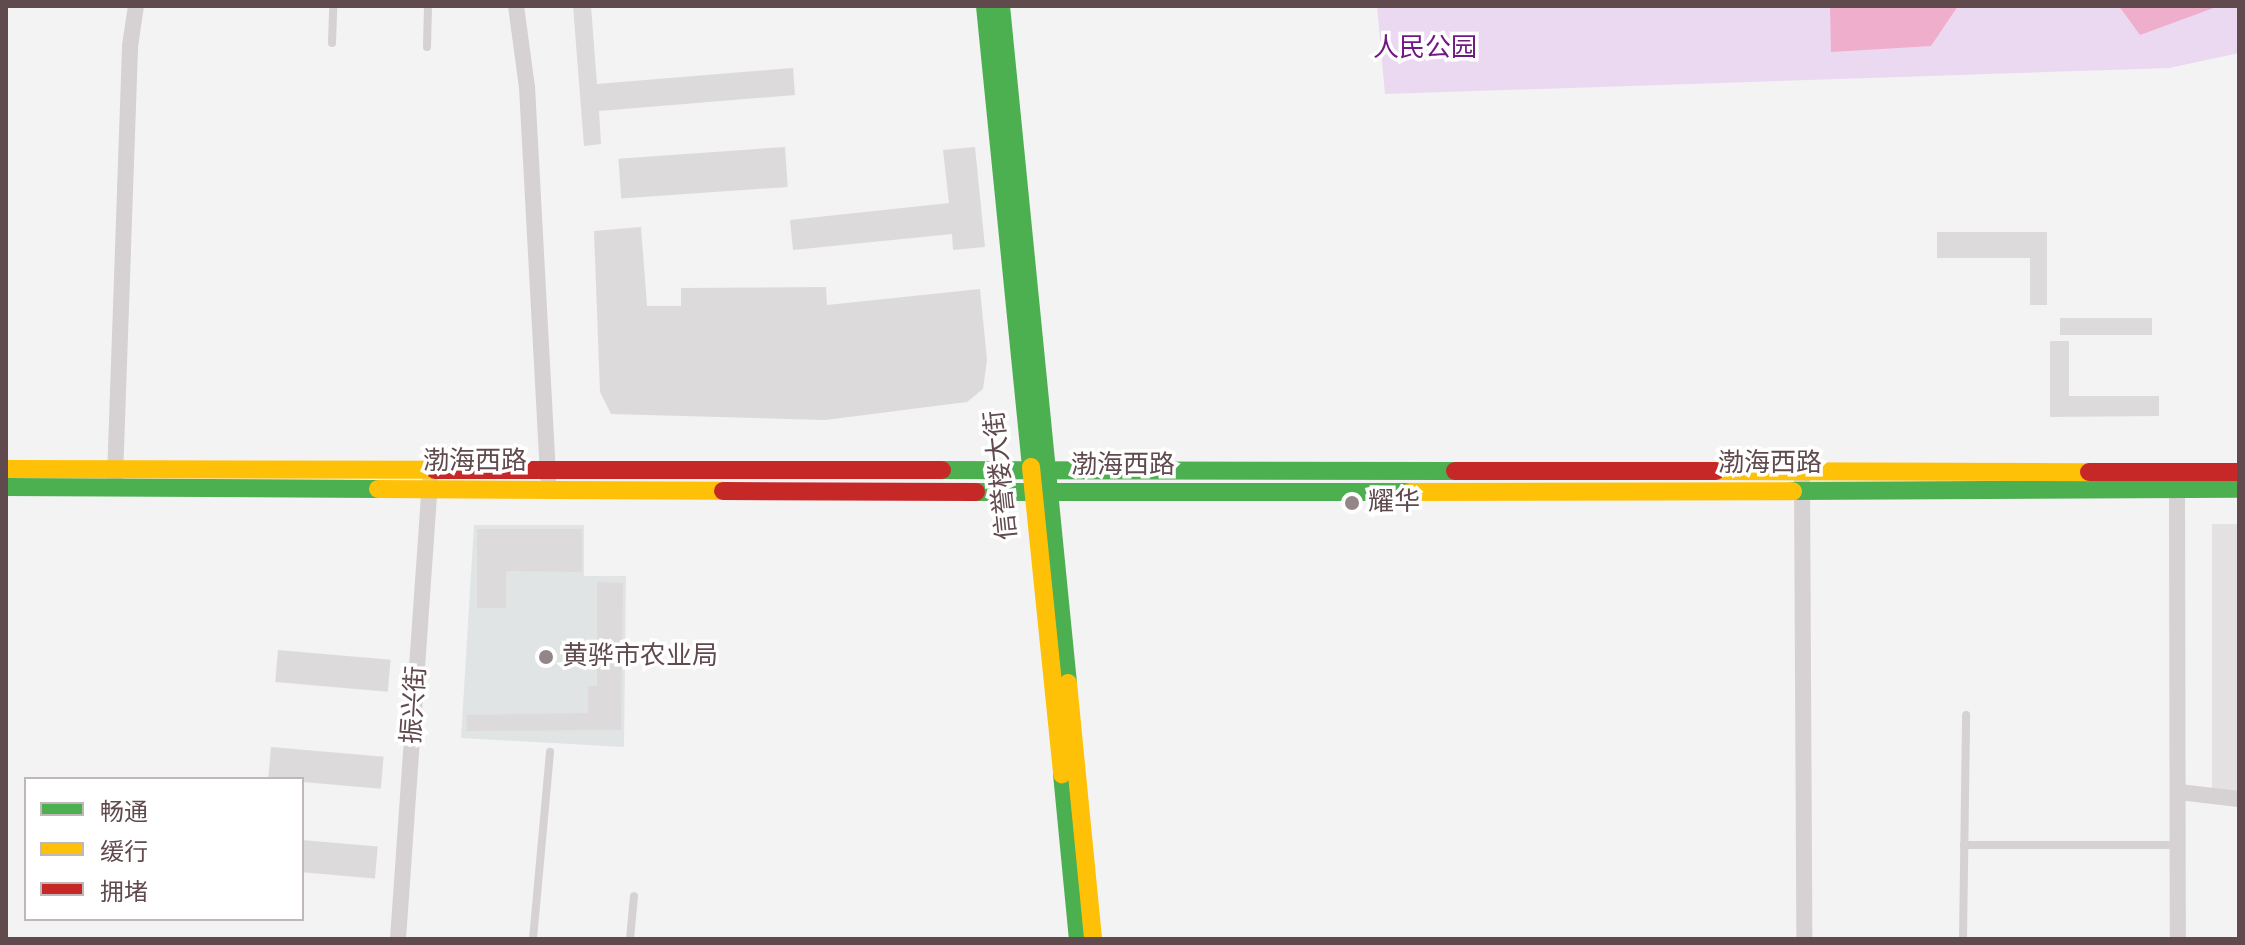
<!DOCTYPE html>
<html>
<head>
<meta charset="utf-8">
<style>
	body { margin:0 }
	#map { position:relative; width:2245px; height:945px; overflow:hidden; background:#f3f3f3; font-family:"Sofia Sans Condensed","Noto Sans SC",sans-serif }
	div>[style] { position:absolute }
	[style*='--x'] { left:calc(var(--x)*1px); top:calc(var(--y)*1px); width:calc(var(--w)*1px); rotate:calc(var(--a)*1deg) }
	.commercial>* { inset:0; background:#e1e4e5 }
	.education>* { inset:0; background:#e3e1e1; transform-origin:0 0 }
	.green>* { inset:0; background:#ebd9f1 }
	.water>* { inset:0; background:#efaecb }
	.building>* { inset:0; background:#dddadb; transform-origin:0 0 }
	.lane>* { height:8px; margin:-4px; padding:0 4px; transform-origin:4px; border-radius:4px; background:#d6d1d2 }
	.street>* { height:16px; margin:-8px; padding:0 8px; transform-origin:8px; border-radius:8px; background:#d6d1d2 }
	.fast>* { height:18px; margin:-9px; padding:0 9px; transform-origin:9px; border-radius:9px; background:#4caf50 }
	.slow>* { height:18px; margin:-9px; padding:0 9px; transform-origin:9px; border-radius:9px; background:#ffc107 }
	.jam>* { height:18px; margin:-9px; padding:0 9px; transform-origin:9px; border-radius:9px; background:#c62828 }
	.dots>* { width:22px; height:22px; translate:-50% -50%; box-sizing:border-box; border:4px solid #fff; border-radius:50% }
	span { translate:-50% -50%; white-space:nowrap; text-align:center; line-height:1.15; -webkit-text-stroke:7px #fff; paint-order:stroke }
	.park-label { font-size:26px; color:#721884 }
	.street-label { font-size:26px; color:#604a4e }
	.poi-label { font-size:26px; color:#604a4e }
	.left { translate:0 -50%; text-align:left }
	.frame { position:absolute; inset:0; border:8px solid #604a4e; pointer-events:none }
	.legend { position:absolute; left:24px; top:777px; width:280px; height:144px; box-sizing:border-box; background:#fff; border:2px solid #bfb7b8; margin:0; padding:10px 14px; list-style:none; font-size:24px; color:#604a4e }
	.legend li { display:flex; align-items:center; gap:16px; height:40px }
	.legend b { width:40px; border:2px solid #bfb7b8 }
</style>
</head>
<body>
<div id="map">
	<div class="commercial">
		<i style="clip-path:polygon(474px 525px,584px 525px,584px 576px,626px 576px,624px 747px,461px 738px)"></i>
	</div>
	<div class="education">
		<i style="left:2212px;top:524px;width:27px;height:276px"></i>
	</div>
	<div class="green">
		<i style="clip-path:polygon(1377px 6px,2239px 6px,2239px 53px,2169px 68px,1385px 94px)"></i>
	</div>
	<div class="water">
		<i style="clip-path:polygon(1830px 6px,1958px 6px,1931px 46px,1831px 52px)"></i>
		<i style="clip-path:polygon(2119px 6px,2219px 6px,2140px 35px)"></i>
	</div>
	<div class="building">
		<i style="clip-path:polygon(573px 6px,591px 6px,597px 84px,793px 68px,795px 95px,599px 111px,601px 144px,584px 146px)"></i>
		<i style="left:785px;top:147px;width:40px;height:167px;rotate:86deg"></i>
		<i style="clip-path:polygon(975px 147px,985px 247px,953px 250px,952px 234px,793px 250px,790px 220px,949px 203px,943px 150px)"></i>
		<i style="clip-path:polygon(641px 227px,647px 306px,681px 306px,681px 288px,826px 287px,827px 305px,980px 289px,987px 360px,983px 389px,967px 402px,825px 420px,611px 414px,600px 392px,594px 231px)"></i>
		<i style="clip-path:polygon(1937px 232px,2047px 232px,2047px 305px,2030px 305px,2030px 258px,1937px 258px)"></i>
		<i style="left:2060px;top:318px;width:92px;height:17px"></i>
		<i style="clip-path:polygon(2050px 341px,2069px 341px,2069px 396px,2159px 396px,2159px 416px,2050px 417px)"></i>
		<i style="clip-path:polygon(477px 529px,582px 529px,582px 572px,506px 571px,506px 608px,477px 608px)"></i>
		<i style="clip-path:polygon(597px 582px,623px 583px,621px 730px,466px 731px,467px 715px,588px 713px,588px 686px,597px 686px)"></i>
		<i style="left:278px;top:650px;width:113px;height:32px;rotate:5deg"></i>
		<i style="left:271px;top:747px;width:113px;height:32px;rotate:5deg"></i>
		<i style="left:302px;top:840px;width:76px;height:32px;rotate:5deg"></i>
	</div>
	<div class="lane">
		<i style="--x:332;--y:43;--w:37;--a:-88"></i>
		<i style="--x:427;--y:47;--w:41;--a:-88.6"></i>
		<i style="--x:1964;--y:845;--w:214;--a:0"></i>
		<i style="--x:533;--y:939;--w:188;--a:-84.8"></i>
		<i style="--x:630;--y:939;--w:43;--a:-84.7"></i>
		<i style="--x:1963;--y:939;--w:224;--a:-89.2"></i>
	</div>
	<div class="street">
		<i style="--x:516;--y:6;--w:82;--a:82.3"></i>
		<i style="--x:527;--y:87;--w:392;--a:86.9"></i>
		<i style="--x:115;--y:478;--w:432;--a:-88"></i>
		<i style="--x:130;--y:46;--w:40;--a:-81.5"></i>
		<i style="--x:1802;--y:481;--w:458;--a:89.7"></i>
		<i style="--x:2177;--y:481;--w:458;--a:89.9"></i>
		<i style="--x:2179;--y:792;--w:60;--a:6.7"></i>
		<i style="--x:398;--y:939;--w:458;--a:-86"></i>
	</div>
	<div class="fast">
		<i style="--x:985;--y:6;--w:463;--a:84.3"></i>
		<i style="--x:1001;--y:6;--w:680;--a:84.35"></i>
		<i style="--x:942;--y:470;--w:513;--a:0.11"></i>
		<i style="--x:6;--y:487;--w:372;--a:0.3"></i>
		<i style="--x:1793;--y:491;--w:446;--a:-0.3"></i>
		<i style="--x:976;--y:492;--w:434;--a:0"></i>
		<i style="--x:1062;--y:774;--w:166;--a:84.5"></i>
	</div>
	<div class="slow">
		<i style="--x:1031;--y:467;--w:309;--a:84.2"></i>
		<i style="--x:6;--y:469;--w:429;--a:0.1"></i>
		<i style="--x:1716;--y:471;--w:373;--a:0.2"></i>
		<i style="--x:378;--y:489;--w:345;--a:0.3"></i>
		<i style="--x:1410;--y:492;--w:383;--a:-0.1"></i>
		<i style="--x:1068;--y:683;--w:257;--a:84.4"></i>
	</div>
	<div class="jam">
		<i style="--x:435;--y:470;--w:507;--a:0"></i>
		<i style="--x:1455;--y:471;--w:261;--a:0"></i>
		<i style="--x:2089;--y:472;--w:150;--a:0"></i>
		<i style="--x:723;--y:491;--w:253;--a:0.2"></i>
	</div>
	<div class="dots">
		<i style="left:1352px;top:503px;background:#938588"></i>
		<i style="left:546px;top:657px;background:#938588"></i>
	</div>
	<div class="park-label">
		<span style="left:1425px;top:49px">人民公园</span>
	</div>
	<div class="street-label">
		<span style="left:475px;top:462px">渤海西路</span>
		<span style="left:1770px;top:464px">渤海西路</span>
		<span style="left:1123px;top:466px">渤海西路</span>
		<span style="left:1002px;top:475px;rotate:-96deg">信誉楼大街</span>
		<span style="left:415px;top:705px;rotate:-86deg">振兴街</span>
	</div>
	<div class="poi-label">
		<span class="left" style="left:1368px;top:503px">耀华</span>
		<span class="left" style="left:562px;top:657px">黄骅市农业局</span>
	</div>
	<div class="frame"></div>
	<ul class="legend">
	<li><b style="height:10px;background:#4caf50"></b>畅通</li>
	<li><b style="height:10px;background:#ffc107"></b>缓行</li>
	<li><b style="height:10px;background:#c62828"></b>拥堵</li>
	</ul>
</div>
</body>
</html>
